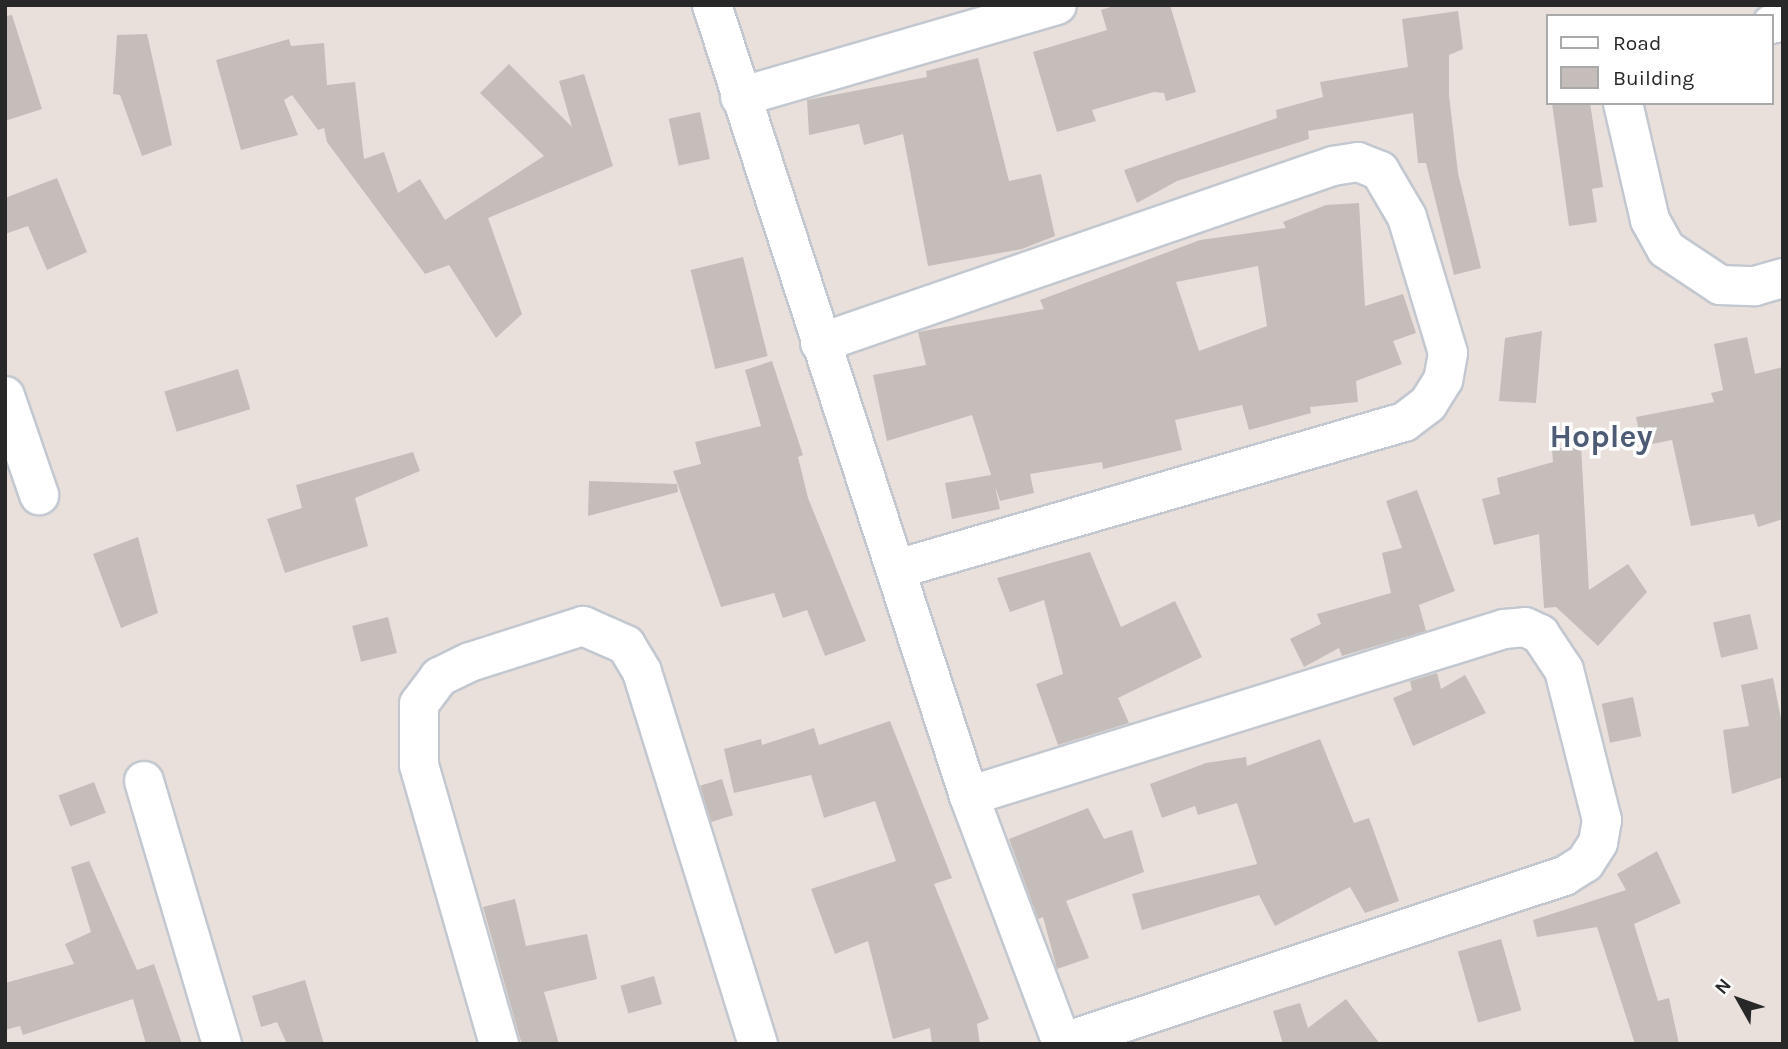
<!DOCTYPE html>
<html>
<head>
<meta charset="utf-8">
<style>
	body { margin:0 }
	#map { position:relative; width:1788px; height:1049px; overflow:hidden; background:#e9e0db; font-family:Karla,sans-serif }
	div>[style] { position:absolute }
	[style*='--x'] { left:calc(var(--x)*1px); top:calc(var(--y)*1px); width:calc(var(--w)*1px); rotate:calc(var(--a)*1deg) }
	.building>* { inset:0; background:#c4bdba; transform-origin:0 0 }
	.roads { filter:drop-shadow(2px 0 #c3c8d0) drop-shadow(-2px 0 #c3c8d0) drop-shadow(0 2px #c3c8d0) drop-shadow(0 -2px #c3c8d0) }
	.street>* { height:38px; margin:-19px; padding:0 19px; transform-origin:19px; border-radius:19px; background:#fff }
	span { translate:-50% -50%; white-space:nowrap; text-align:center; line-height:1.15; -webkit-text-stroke:7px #fff; paint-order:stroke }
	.district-label { font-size:32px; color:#4d5c74; font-weight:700 }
	.frame { position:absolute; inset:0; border:7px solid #282828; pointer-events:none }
	.legend { position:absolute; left:1546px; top:14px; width:228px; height:91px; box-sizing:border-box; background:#fff; border:2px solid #a9a9a9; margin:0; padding:9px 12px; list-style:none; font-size:21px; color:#282828 }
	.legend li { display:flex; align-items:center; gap:14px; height:35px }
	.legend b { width:35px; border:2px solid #a9a9a9 }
	.north { position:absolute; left:1704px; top:965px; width:70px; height:70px; -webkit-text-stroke:5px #fff; paint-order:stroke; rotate:310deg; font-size:19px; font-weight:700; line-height:28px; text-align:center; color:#282828 }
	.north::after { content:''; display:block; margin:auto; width:24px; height:32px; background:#282828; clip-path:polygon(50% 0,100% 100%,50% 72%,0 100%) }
</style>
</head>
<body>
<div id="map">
	<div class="building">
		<i style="clip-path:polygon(1117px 5px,1170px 5px,1196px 92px,1166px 101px,1164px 93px,1154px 92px,1092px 110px,1096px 121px,1057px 132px,1033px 52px,1107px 30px,1101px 10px)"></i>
		<i style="clip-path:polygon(1458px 11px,1463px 49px,1449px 55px,1449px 95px,1458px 173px,1481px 268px,1454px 275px,1426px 163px,1418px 163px,1413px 113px,1308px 131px,1309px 139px,1177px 181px,1137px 203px,1124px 170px,1277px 118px,1276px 110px,1323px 97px,1320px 82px,1408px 67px,1402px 19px)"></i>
		<i style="clip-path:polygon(12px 15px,42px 109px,5px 121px,5px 16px)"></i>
		<i style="clip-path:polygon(147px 34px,172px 145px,142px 156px,120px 95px,113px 94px,117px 35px)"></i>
		<i style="clip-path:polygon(289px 39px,291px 46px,324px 43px,327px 85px,355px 82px,364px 159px,384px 152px,398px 193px,420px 179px,445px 220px,544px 156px,480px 93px,509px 64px,572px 127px,559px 81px,584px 74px,613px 166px,488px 218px,522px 314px,496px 338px,449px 265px,425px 274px,327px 142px,324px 128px,318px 130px,292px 95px,284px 100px,298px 135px,241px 150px,216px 60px)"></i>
		<i style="clip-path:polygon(978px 58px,1009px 181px,1041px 174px,1055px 236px,1022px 249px,928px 266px,903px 134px,864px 145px,859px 124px,809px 135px,807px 100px,927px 77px,926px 71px)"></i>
		<i style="clip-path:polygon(1552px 103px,1590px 103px,1603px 187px,1592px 189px,1597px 222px,1569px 226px)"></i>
		<i style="left:700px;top:112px;width:48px;height:32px;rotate:78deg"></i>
		<i style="clip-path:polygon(57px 178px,87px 252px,47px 270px,28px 226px,5px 234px,5px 198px)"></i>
		<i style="clip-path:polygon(evenodd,1359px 203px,1365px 306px,1403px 294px,1416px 333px,1393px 341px,1402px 364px,1356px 381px,1358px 402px,1310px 407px,1311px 413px,1249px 430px,1242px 405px,1175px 420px,1182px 450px,1103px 469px,1102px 462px,1030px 474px,1034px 493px,1000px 501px,995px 486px,1000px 509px,952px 519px,945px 483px,991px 475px,972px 415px,887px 441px,873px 375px,926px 365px,918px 332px,1044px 309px,1040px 300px,1200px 240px,1286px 228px,1283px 222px,1326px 205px,1359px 203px,1258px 266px,1267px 326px,1199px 351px,1176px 282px,1258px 266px)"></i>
		<i style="left:743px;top:257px;width:102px;height:54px;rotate:76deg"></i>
		<i style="clip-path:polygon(1542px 331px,1536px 403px,1499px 401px,1505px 338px)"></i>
		<i style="clip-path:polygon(1747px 337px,1755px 374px,1783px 367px,1783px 519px,1758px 527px,1754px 514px,1691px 526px,1672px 440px,1642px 446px,1636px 417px,1714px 402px,1711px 393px,1723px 390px,1714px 344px)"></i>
		<i style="clip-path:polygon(772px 361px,803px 455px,798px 457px,808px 498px,866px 641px,825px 656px,807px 610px,783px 618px,774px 593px,721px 607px,673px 471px,701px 464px,695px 442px,761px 426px,745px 370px)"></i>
		<i style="left:238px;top:369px;width:42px;height:77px;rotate:73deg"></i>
		<i style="clip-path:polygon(1581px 446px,1589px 590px,1628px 564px,1647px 592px,1598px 646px,1556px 607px,1544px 608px,1539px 534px,1494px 545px,1482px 499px,1500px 494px,1497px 478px,1553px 462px,1552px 449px)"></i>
		<i style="clip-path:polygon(413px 452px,420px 471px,355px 498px,368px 546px,285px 573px,267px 519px,302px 508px,296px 485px)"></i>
		<i style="clip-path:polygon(589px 481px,677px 484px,678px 492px,588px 516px)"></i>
		<i style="clip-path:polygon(1417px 490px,1455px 591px,1419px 605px,1426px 631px,1342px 656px,1339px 648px,1304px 667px,1290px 639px,1321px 624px,1317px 614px,1391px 593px,1382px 553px,1402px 548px,1386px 501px)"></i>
		<i style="clip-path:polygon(138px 537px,158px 613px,121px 628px,93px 554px)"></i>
		<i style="clip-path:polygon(1090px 552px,1121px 627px,1175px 601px,1202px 657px,1118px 698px,1129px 723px,1058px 745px,1036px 684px,1063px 674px,1044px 600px,1010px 612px,997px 578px)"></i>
		<i style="left:1750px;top:614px;width:36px;height:38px;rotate:77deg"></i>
		<i style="left:388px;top:617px;width:37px;height:37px;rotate:76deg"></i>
		<i style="clip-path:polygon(1437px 673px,1441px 689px,1465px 675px,1486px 713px,1413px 746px,1393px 698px,1412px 690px,1410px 681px)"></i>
		<i style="clip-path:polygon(1773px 678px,1783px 729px,1783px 777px,1732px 794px,1723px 730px,1749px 726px,1741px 685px)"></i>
		<i style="left:1633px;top:697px;width:40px;height:32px;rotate:78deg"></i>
		<i style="clip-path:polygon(890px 721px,952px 878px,934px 884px,989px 1019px,977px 1024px,980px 1044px,932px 1044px,930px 1028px,893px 1039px,868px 941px,835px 954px,811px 889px,896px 861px,875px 801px,824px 818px,811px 775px,734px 793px,724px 749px,761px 739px,762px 745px,814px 728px,819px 745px)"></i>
		<i style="clip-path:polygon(1320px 739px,1354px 823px,1369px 818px,1399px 901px,1365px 913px,1350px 887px,1275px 926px,1259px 895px,1142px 930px,1132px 894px,1257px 864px,1237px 803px,1198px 815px,1195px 806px,1162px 818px,1150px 784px,1206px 763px,1246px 757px,1247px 766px)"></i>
		<i style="left:722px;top:779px;width:38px;height:23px;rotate:73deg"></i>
		<i style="left:94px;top:782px;width:33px;height:38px;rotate:69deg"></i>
		<i style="clip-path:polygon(1088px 808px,1104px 839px,1132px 830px,1144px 872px,1066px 901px,1089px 958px,1057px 969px,1043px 917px,1038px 919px,1009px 839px)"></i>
		<i style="clip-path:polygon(1657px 851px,1681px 903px,1634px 924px,1658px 1001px,1669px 998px,1679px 1044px,1635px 1044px,1597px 927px,1537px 937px,1533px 920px,1626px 890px,1617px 874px)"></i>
		<i style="clip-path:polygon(89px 861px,137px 970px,154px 964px,182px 1044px,146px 1044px,133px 999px,23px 1035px,20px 1026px,5px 1030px,5px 983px,74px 964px,65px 944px,91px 932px,71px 867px)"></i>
		<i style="clip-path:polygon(515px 899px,526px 946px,587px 934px,597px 979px,544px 992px,559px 1044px,522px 1044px,519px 1035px,483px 907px)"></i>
		<i style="left:1501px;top:939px;width:74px;height:45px;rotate:74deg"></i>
		<i style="left:654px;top:976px;width:29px;height:35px;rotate:74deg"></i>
		<i style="clip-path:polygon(305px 980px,324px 1044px,287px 1044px,277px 1022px,261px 1027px,252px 996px)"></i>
		<i style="clip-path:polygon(1346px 999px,1380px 1044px,1283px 1044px,1273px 1011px,1300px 1003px,1308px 1028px)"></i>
	</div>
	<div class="roads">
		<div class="street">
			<i style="--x:712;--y:5;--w:832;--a:72"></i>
			<i style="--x:969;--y:796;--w:265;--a:69.4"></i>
			<i style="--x:1772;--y:24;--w:11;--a:-15"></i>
			<i style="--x:740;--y:97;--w:330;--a:-16.2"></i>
			<i style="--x:1623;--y:103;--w:120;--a:77"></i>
			<i style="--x:1650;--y:220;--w:33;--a:61"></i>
			<i style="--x:1666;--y:249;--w:65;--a:33.7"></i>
			<i style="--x:1720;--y:285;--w:35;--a:2"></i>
			<i style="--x:1755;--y:286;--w:29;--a:-16"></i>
			<i style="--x:820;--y:343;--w:543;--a:-19.04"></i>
			<i style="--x:1333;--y:166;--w:25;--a:-9"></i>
			<i style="--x:1358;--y:162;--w:24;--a:22"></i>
			<i style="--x:1380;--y:171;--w:53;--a:59.6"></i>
			<i style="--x:1407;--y:217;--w:142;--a:73.2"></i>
			<i style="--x:1448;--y:353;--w:27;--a:100"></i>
			<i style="--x:1443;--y:380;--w:28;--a:122"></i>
			<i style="--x:1428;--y:404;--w:30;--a:143"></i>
			<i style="--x:1404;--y:422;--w:528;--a:163.83"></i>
			<i style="--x:5;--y:396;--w:105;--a:71"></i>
			<i style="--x:144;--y:781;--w:274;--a:73.5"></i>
			<i style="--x:969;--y:796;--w:560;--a:-17.34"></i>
			<i style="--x:1504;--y:629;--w:21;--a:-5"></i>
			<i style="--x:1525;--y:627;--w:17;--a:25"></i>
			<i style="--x:1540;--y:634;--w:43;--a:56.3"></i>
			<i style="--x:1564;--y:670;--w:155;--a:75.8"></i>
			<i style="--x:1602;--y:820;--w:23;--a:100"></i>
			<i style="--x:1598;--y:843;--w:24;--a:123"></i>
			<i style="--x:1585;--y:863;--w:25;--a:148"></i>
			<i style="--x:1564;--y:876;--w:529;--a:161.6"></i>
			<i style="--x:499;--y:1044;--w:290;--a:-106"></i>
			<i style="--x:419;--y:765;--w:61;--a:-90"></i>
			<i style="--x:419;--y:704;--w:34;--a:-53"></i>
			<i style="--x:439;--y:677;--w:34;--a:-26"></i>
			<i style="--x:470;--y:662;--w:119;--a:-17.7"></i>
			<i style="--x:583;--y:626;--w:47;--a:23.8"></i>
			<i style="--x:626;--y:645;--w:31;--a:59"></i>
			<i style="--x:642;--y:672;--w:390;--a:72.7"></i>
		</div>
	</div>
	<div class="district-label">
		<span style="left:1601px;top:437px">Hopley</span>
	</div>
	<div class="frame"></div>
	<ul class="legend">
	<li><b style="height:9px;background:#fff"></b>Road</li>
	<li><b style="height:19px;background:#c4bdba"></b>Building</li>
	</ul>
	<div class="north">N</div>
</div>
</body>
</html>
